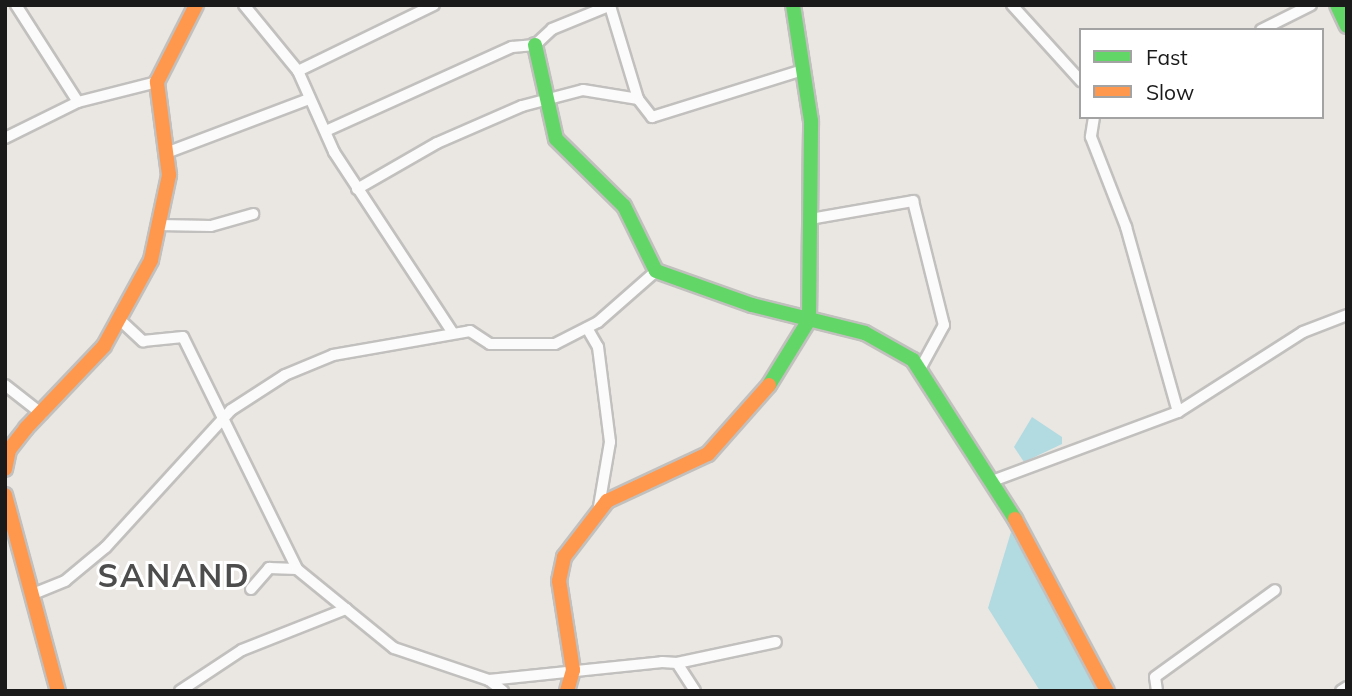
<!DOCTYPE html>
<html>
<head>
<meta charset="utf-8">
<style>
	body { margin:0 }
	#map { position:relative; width:1352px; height:696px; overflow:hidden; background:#eae7e2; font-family:Mulish,sans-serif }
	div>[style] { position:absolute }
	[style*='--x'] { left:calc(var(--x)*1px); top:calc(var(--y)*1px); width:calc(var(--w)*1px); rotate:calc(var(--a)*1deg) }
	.water>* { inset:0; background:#b2dae1 }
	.roads { filter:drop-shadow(2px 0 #c2c0be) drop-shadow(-2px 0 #c2c0be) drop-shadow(0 2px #c2c0be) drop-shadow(0 -2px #c2c0be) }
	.street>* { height:10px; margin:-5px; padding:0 5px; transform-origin:5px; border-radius:5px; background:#fcfbfb }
	.fast>* { height:14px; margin:-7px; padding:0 7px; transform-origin:7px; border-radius:7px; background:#63d668 }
	.slow>* { height:14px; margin:-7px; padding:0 7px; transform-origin:7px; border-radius:7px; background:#ff974d }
	span { translate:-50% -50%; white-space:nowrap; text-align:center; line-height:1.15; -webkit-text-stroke:6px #fff; paint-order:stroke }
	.district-label { font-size:32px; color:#4d4d4d; font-weight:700; letter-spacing:2px }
	.frame { position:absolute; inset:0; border:7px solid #1a1a1a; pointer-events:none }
	.legend { position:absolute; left:1079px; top:28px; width:245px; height:91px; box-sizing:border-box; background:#fff; border:2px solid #a3a3a3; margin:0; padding:9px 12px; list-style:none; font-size:21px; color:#1a1a1a }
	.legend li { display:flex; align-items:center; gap:14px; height:35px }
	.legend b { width:35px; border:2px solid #a3a3a3 }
</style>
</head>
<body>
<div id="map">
	<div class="water">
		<i style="clip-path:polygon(1032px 417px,1062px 437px,1062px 444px,1024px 462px,1014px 447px)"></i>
		<i style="clip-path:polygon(1011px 532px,1099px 691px,1040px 691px,988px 608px)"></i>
	</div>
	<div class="roads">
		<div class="street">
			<i style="--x:16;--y:5;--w:115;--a:57.4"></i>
			<i style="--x:244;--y:5;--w:85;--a:50.7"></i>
			<i style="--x:298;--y:71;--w:89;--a:66"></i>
			<i style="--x:334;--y:152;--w:217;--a:56.7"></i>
			<i style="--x:1012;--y:5;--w:103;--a:47.8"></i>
			<i style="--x:610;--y:6;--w:97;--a:73.2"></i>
			<i style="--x:638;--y:99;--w:23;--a:52"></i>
			<i style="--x:652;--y:117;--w:158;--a:-17.3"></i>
			<i style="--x:1261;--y:30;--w:56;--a:-26.6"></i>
			<i style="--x:298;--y:71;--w:151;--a:-25.9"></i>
			<i style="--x:1094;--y:117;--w:20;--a:99"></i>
			<i style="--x:1091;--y:137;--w:97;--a:68.7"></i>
			<i style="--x:1126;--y:227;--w:192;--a:74.3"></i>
			<i style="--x:1178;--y:412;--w:148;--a:-32.6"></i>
			<i style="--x:1303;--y:332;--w:47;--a:-21.1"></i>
			<i style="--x:328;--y:130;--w:202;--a:-24.3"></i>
			<i style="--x:512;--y:47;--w:23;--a:-5"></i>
			<i style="--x:535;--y:45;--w:23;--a:-43"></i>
			<i style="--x:552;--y:29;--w:64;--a:-22.1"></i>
			<i style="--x:5;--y:138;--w:81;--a:-26.3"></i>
			<i style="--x:78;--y:102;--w:81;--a:-14.2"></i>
			<i style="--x:166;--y:153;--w:150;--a:-20.7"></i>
			<i style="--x:357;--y:189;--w:92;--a:-29.9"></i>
			<i style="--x:437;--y:143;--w:93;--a:-23.5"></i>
			<i style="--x:522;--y:106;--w:63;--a:-14.7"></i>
			<i style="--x:583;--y:90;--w:56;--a:9.3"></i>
			<i style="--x:810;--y:219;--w:105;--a:-9.9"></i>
			<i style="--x:913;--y:201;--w:128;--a:76"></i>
			<i style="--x:944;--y:325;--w:50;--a:118.6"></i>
			<i style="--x:159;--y:225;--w:52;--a:1.1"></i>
			<i style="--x:211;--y:226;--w:44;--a:-15.9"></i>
			<i style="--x:119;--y:319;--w:33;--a:43"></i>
			<i style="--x:143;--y:341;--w:40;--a:-5.7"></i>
			<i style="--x:183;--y:337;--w:258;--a:63.8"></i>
			<i style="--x:587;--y:328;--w:22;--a:60"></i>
			<i style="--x:598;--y:347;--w:96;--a:82.8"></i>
			<i style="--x:610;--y:442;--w:71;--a:99.7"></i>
			<i style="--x:5;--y:385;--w:47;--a:38.1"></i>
			<i style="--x:995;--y:480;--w:195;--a:-20.4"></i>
			<i style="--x:251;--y:589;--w:28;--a:-49"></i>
			<i style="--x:269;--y:568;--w:28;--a:2"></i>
			<i style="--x:297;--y:569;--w:125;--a:39.2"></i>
			<i style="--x:394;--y:648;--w:100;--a:18.6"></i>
			<i style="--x:489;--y:680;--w:18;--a:38"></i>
			<i style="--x:33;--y:594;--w:35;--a:-22"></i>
			<i style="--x:65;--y:581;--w:53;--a:-39.7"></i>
			<i style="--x:106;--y:547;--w:185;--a:-47.6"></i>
			<i style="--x:231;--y:410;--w:64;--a:-32.9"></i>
			<i style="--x:285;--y:375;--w:52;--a:-22.6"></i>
			<i style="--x:333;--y:355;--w:139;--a:-9.9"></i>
			<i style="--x:470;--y:331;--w:24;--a:33"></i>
			<i style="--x:490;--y:344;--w:65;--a:0"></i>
			<i style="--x:555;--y:344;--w:48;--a:-27.1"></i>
			<i style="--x:598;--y:322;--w:77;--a:-41.3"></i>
			<i style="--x:677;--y:663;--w:101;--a:-12"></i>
			<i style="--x:489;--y:680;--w:174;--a:-5.9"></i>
			<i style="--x:662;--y:662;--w:15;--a:4"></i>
			<i style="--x:677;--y:663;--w:33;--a:57"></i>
			<i style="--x:180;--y:691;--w:74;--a:-33.5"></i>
			<i style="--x:242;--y:650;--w:112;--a:-21.5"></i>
			<i style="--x:1157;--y:691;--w:14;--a:-98"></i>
			<i style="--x:1155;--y:677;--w:148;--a:-35.9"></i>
			<i style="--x:1341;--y:691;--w:7;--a:-34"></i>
		</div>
		<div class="fast">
			<i style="--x:1337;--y:5;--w:23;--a:65"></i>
			<i style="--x:535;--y:45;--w:96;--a:77.4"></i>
			<i style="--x:556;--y:139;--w:95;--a:44.6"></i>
			<i style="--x:624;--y:206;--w:72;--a:63.8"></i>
			<i style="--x:656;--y:271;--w:102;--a:19.5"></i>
			<i style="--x:752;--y:305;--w:116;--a:13.9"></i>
			<i style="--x:865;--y:333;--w:55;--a:29.4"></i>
			<i style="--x:913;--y:360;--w:189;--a:57.3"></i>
			<i style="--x:769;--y:385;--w:76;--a:-58.4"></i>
			<i style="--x:809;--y:320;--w:199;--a:-89.4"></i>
			<i style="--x:811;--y:121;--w:117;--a:-98.8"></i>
		</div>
		<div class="slow">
			<i style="--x:5;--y:469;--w:19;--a:-78"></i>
			<i style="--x:9;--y:450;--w:28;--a:-52"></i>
			<i style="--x:26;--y:428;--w:113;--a:-46.4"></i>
			<i style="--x:104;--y:346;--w:98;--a:-61.3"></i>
			<i style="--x:151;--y:260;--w:87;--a:-78"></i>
			<i style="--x:169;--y:175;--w:94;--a:-97.4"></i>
			<i style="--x:157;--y:82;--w:86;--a:-63.1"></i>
			<i style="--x:5;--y:495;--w:203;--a:74.9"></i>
			<i style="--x:1015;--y:519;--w:195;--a:61.9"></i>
			<i style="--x:567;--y:691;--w:22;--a:-74"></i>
			<i style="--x:573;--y:670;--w:90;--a:-98.9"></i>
			<i style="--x:559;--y:581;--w:25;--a:-78"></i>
			<i style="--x:564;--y:557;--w:71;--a:-52.5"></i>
			<i style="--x:607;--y:501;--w:111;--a:-25"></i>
			<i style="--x:708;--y:454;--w:92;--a:-48.5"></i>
		</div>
	</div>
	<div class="district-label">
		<span style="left:174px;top:575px">SANAND</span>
	</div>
	<div class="frame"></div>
	<ul class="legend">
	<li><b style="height:9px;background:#63d668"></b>Fast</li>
	<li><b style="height:9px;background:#ff974d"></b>Slow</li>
	</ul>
</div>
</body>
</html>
